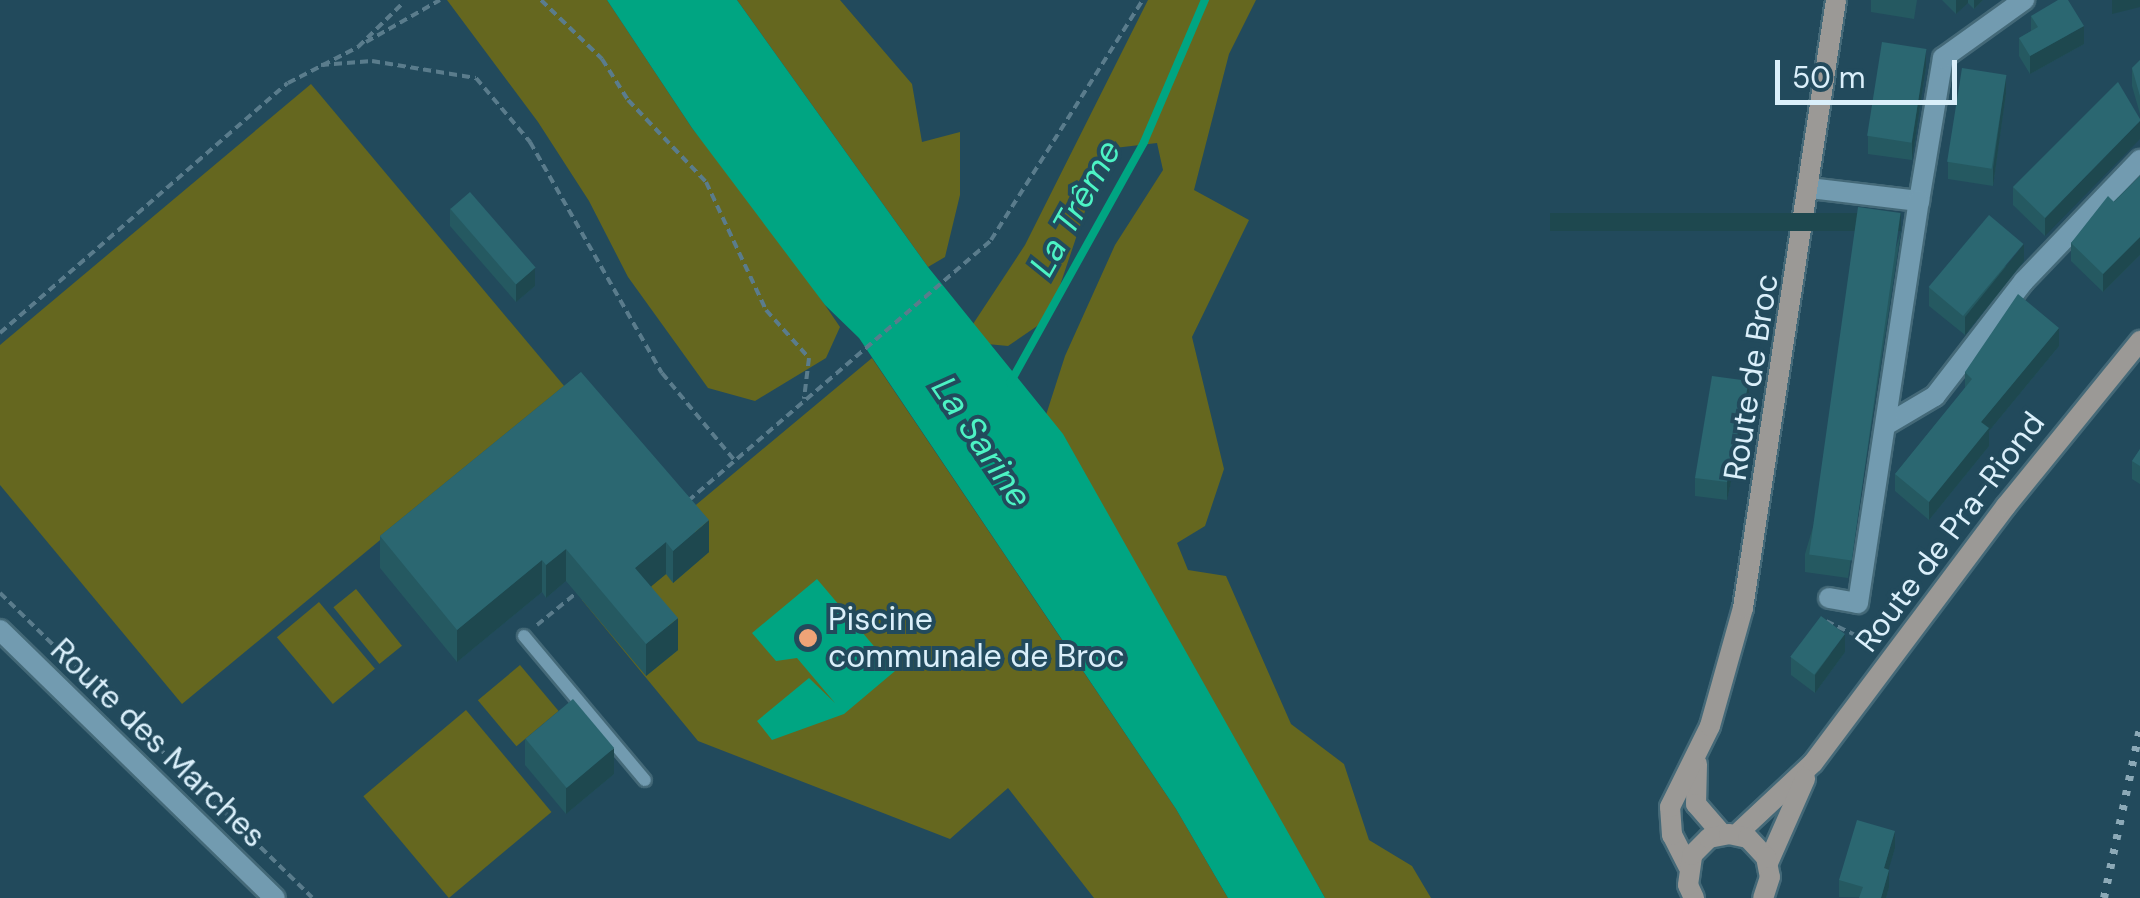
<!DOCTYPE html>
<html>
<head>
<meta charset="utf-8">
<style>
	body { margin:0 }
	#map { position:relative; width:2140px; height:898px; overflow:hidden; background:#224a5c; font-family:"DM Sans",sans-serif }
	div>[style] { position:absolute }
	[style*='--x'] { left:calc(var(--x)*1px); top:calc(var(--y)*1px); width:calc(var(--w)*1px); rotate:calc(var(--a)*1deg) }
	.green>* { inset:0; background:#65671f; transform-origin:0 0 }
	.water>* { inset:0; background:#00a582 }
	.stream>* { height:8px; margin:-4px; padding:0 4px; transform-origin:4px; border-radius:4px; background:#00a582 }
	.path>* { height:4px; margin-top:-2px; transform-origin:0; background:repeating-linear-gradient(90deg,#5a7c8c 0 8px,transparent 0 13px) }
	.roads { filter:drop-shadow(2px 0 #446978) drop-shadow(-2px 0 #446978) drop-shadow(0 2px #446978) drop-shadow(0 -2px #446978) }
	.service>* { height:12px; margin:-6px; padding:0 6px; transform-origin:6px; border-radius:6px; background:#729bb0 }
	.minor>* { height:20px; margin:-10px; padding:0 10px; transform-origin:10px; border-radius:10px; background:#729bb0 }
	.secondary>* { height:20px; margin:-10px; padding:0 10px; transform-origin:10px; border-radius:10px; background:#9b9996 }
	.rail>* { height:8px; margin-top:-4px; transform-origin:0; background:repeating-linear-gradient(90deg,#8ca9b7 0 5px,transparent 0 15px) }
	.wall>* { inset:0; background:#255961 }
	.shaded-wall>* { inset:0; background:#1e484f; transform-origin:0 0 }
	.building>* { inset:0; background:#2b6771; transform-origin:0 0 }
	.dots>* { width:28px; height:28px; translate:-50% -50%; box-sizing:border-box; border:5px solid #224a5c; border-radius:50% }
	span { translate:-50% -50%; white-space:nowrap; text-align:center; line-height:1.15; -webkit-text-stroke:8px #224a5c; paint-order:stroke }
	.street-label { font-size:32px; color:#daeffa }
	.poi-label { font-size:32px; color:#daeffa }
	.left { translate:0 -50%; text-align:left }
	.water-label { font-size:35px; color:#4cf3c4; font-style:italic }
	.scale { position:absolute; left:1775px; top:60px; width:182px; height:45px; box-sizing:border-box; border:5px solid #daeffa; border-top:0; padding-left:12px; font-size:30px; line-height:35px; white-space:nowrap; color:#daeffa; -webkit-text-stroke:8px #224a5c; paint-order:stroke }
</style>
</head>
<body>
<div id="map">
	<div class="green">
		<i style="clip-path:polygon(447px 0,607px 0,692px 128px,769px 223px,840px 327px,826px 358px,755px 401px,708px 388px,628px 277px,589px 201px,538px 122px)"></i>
		<i style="clip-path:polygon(737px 0,840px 0,912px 84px,922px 142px,960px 132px,960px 195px,945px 257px,928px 267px)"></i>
		<i style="clip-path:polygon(1148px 0,1256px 0,1229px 54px,1194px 190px,1249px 220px,1192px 337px,1224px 469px,1205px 526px,1177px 543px,1188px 570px,1226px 576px,1291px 724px,1344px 764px,1369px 840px,1412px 866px,1431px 898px,1325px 898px,1046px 415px,1065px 356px,1115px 245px,1163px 170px,1157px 143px,1106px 149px,1049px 318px,1008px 346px,987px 344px,973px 324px,1025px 245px)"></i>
		<i style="clip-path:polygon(311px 84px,565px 387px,182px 704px,0 485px,0 345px)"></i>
		<i style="clip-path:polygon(872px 358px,1176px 809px,1228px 898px,1094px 898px,1008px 788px,950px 839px,698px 741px,582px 600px)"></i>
		<i style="left:356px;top:589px;width:73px;height:29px;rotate:51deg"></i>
		<i style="left:319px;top:602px;width:87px;height:55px;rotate:50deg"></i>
		<i style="left:520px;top:665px;width:60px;height:55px;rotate:50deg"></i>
		<i style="left:466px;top:710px;width:133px;height:134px;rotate:50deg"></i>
	</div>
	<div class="water">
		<i style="clip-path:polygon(607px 0,737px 0,928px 267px,1063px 434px,1325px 898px,1228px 898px,1176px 809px,859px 338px,825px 305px,692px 128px)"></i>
		<i style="clip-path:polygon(817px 579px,895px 671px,844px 714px,772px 740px,757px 721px,809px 678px,835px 703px,797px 658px,776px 661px,752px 633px)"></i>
	</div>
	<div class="stream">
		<i style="--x:1010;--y:383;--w:276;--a:-60.9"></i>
		<i style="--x:1144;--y:142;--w:155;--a:-66.8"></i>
	</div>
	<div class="path">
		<i style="--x:541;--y:0;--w:85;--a:44"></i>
		<i style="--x:602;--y:59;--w:49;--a:57.6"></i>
		<i style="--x:628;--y:100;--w:113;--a:46.4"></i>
		<i style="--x:706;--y:182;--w:141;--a:64.9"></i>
		<i style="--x:766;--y:310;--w:64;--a:48.1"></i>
		<i style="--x:809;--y:358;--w:41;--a:97"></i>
		<i style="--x:366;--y:42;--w:85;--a:-29.6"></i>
		<i style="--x:321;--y:65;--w:51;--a:-4.5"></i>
		<i style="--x:372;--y:61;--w:105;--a:9.3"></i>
		<i style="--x:476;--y:78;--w:84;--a:49.8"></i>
		<i style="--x:530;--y:142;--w:266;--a:60.3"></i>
		<i style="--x:662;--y:373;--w:116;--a:50.3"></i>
		<i style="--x:0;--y:333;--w:381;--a:-41"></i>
		<i style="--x:288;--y:83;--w:79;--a:-27.2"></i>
		<i style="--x:358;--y:47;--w:64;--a:-44.4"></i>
		<i style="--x:688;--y:501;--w:400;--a:-40.7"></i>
		<i style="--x:991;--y:240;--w:284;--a:-57.7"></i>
		<i style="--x:0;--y:593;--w:436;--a:44.3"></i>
		<i style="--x:1826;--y:621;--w:55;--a:25.6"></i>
		<i style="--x:537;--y:625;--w:55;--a:-39.1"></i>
	</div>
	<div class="roads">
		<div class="service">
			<i style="--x:524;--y:636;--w:188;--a:50"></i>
		</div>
		<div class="minor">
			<i style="--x:1810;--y:188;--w:110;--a:6.8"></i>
			<i style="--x:1919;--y:201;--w:145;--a:-80.5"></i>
			<i style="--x:1943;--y:58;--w:100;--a:-35.6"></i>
			<i style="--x:1886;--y:425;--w:57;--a:-30.6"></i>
			<i style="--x:1935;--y:396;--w:145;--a:-52.3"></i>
			<i style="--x:2024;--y:281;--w:168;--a:-46.2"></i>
			<i style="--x:1829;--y:598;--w:29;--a:10"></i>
			<i style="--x:1858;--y:603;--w:407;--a:-81.4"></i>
			<i style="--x:0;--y:630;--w:384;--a:44.3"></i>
		</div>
		<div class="secondary">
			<i style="--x:1697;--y:764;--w:40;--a:91.4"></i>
			<i style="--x:1696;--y:804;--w:40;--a:49"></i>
			<i style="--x:1737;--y:834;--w:104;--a:-43.1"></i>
			<i style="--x:1813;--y:763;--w:321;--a:-53.1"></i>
			<i style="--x:2006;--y:506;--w:213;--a:-50.9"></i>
			<i style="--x:1768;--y:863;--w:92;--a:-66.2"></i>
			<i style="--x:1688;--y:866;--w:35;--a:-117"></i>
			<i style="--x:1672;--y:835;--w:28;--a:-94"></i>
			<i style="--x:1670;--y:807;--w:90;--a:-63.7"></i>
			<i style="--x:1710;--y:726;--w:123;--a:-74.4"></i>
			<i style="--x:1743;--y:608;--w:615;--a:-81.3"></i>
			<i style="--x:1694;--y:898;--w:14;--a:-115"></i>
			<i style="--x:1688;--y:885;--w:30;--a:-82"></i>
			<i style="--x:1692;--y:855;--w:24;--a:-45"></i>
			<i style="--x:1709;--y:838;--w:20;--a:-11"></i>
			<i style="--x:1729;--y:834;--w:19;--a:12"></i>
			<i style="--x:1748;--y:838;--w:26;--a:47"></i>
			<i style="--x:1766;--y:857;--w:20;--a:79"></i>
			<i style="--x:1770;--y:877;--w:22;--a:108"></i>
		</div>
	</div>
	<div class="rail">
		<i style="--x:2104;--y:898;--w:173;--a:-78"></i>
	</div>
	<div class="wall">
		<i style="clip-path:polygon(1871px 0,1917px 0,1914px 19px,1871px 12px)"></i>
		<i style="clip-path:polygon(1942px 0,1983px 0,1974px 9px,1968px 3px,1956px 14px)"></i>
		<i style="clip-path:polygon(2031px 16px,2084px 44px,2030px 74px,2019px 56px,2019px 38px,2031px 31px)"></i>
		<i style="clip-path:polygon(2140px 60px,2140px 114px,2132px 86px,2132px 68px)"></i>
		<i style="clip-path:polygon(1926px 67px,1912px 160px,1868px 154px,1868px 136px)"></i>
		<i style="clip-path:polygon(2118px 82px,2045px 236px,2013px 205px,2013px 187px)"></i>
		<i style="clip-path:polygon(2006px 93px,1993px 186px,1948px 179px,1948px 162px)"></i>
		<i style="clip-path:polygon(2140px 176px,2140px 255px,2103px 292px,2071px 261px,2071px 243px)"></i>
		<i style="clip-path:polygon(450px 208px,535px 286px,516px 302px,450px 226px)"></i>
		<i style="clip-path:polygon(1901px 231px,1848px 578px,1805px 572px,1805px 554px)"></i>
		<i style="clip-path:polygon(2024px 261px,1965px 335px,1929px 306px,1929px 288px)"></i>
		<i style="clip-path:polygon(2059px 346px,1989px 431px,1989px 446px,1929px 520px,1895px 491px,1895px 474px,1965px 388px,1965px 372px)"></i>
		<i style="clip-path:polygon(581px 372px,709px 552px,673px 583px,666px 574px,651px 586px,678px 650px,646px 676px,566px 581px,546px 598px,542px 592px,457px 662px,380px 568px,380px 536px)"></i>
		<i style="clip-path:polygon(1749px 399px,1727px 500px,1695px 496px,1695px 478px)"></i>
		<i style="clip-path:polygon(2140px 449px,2140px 484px,2132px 479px,2132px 461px)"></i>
		<i style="clip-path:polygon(1845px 652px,1815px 693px,1791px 675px,1791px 657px)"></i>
		<i style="clip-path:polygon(525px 739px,614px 774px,566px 814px,525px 765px)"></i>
		<i style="clip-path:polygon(1895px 848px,1888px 870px,1889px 887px,1886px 898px,1839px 897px,1839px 880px)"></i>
	</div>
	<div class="shaded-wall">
		<i style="clip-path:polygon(1956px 0,1968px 0,1968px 3px,1956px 14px)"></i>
		<i style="clip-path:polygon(1974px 0,1983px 0,1974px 9px)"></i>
		<i style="clip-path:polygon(2112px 0,2140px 0,2140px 7px,2112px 14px)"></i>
		<i style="clip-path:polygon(2084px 26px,2084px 44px,2030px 74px,2030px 56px)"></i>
		<i style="clip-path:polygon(1926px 49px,1926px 67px,1912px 160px,1912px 142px)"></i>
		<i style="clip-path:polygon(2006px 75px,2006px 93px,1993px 186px,1993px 168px)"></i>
		<i style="clip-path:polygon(2140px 121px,2140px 139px,2045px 236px,2045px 218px)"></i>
		<i style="left:1901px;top:213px;width:18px;height:351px;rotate:90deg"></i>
		<i style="clip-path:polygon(2140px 237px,2140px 255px,2103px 292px,2103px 274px)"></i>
		<i style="clip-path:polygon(2024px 244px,2024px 261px,1965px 335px,1965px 317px)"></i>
		<i style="clip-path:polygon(535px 268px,535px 286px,516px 302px,516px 284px)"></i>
		<i style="clip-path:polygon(2059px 328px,2059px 346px,1989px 431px,1989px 446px,1929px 520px,1929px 502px,1981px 422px)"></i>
		<i style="clip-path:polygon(1749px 381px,1749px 399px,1727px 500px,1727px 482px)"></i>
		<i style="clip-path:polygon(709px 520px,709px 552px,673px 583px,673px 551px)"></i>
		<i style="clip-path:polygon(666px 542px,666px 574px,635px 600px,635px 568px)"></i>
		<i style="clip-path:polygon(566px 549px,566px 581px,546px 598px,546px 565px)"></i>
		<i style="clip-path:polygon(542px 560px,542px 592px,457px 662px,457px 630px)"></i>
		<i style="clip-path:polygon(678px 618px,678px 650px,646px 676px,646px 644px)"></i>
		<i style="clip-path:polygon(1845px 634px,1845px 652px,1815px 693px,1815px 675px)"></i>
		<i style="clip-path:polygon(614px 748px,614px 774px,566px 814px,566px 788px)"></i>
		<i style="clip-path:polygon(1895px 831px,1895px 848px,1884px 885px,1884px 868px)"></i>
		<i style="clip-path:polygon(1889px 870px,1889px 887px,1886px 898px,1881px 898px)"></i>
	</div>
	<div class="building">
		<i style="clip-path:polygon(2058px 0,2068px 0,2084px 26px,2030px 56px,2019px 38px,2038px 27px,2031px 16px)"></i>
		<i style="left:1882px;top:42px;width:45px;height:95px;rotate:9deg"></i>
		<i style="clip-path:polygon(2140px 60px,2140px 96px,2132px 68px)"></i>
		<i style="left:1962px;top:68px;width:45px;height:95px;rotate:9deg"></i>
		<i style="clip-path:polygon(2118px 82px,2140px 119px,2140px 121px,2045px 218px,2013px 187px)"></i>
		<i style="clip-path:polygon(2140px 176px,2140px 237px,2103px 274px,2071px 243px,2108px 196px,2114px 202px)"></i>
		<i style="left:470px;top:192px;width:100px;height:26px;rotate:49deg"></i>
		<i style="left:1858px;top:207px;width:43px;height:351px;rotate:8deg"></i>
		<i style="left:1989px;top:215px;width:45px;height:94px;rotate:40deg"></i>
		<i style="clip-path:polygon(2018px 294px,2059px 328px,1981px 422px,1989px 428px,1929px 502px,1895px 474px,1972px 379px,1965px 372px)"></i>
		<i style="clip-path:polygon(581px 372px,709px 520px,673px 551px,666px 542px,635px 568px,678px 618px,646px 644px,566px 549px,546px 565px,542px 560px,457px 630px,380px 536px)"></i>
		<i style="clip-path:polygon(1712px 376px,1749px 381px,1727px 482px,1695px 478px)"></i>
		<i style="clip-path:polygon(2140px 449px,2140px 466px,2132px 461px)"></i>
		<i style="left:1821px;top:616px;width:30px;height:51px;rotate:37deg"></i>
		<i style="left:573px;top:699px;width:64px;height:62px;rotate:50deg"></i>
		<i style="clip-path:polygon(1857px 820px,1895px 831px,1884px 868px,1889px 870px,1881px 898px,1859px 898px,1863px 887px,1839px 880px)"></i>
	</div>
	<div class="dots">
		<i style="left:808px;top:638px;background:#efa377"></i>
	</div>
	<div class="street-label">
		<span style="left:1751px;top:377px;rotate:-81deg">Route de Broc</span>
		<span style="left:1950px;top:532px;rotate:-53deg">Route de Pra-Riond</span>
		<span style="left:158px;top:743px;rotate:44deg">Route des Marches</span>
	</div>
	<div class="poi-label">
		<span class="left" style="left:828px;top:638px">Piscine<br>communale de Broc</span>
	</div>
	<div class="water-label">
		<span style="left:1075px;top:208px;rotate:-61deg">La Trême</span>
		<span style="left:982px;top:442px;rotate:56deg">La Sarine</span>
	</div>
	<div class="scale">50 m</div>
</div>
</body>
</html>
